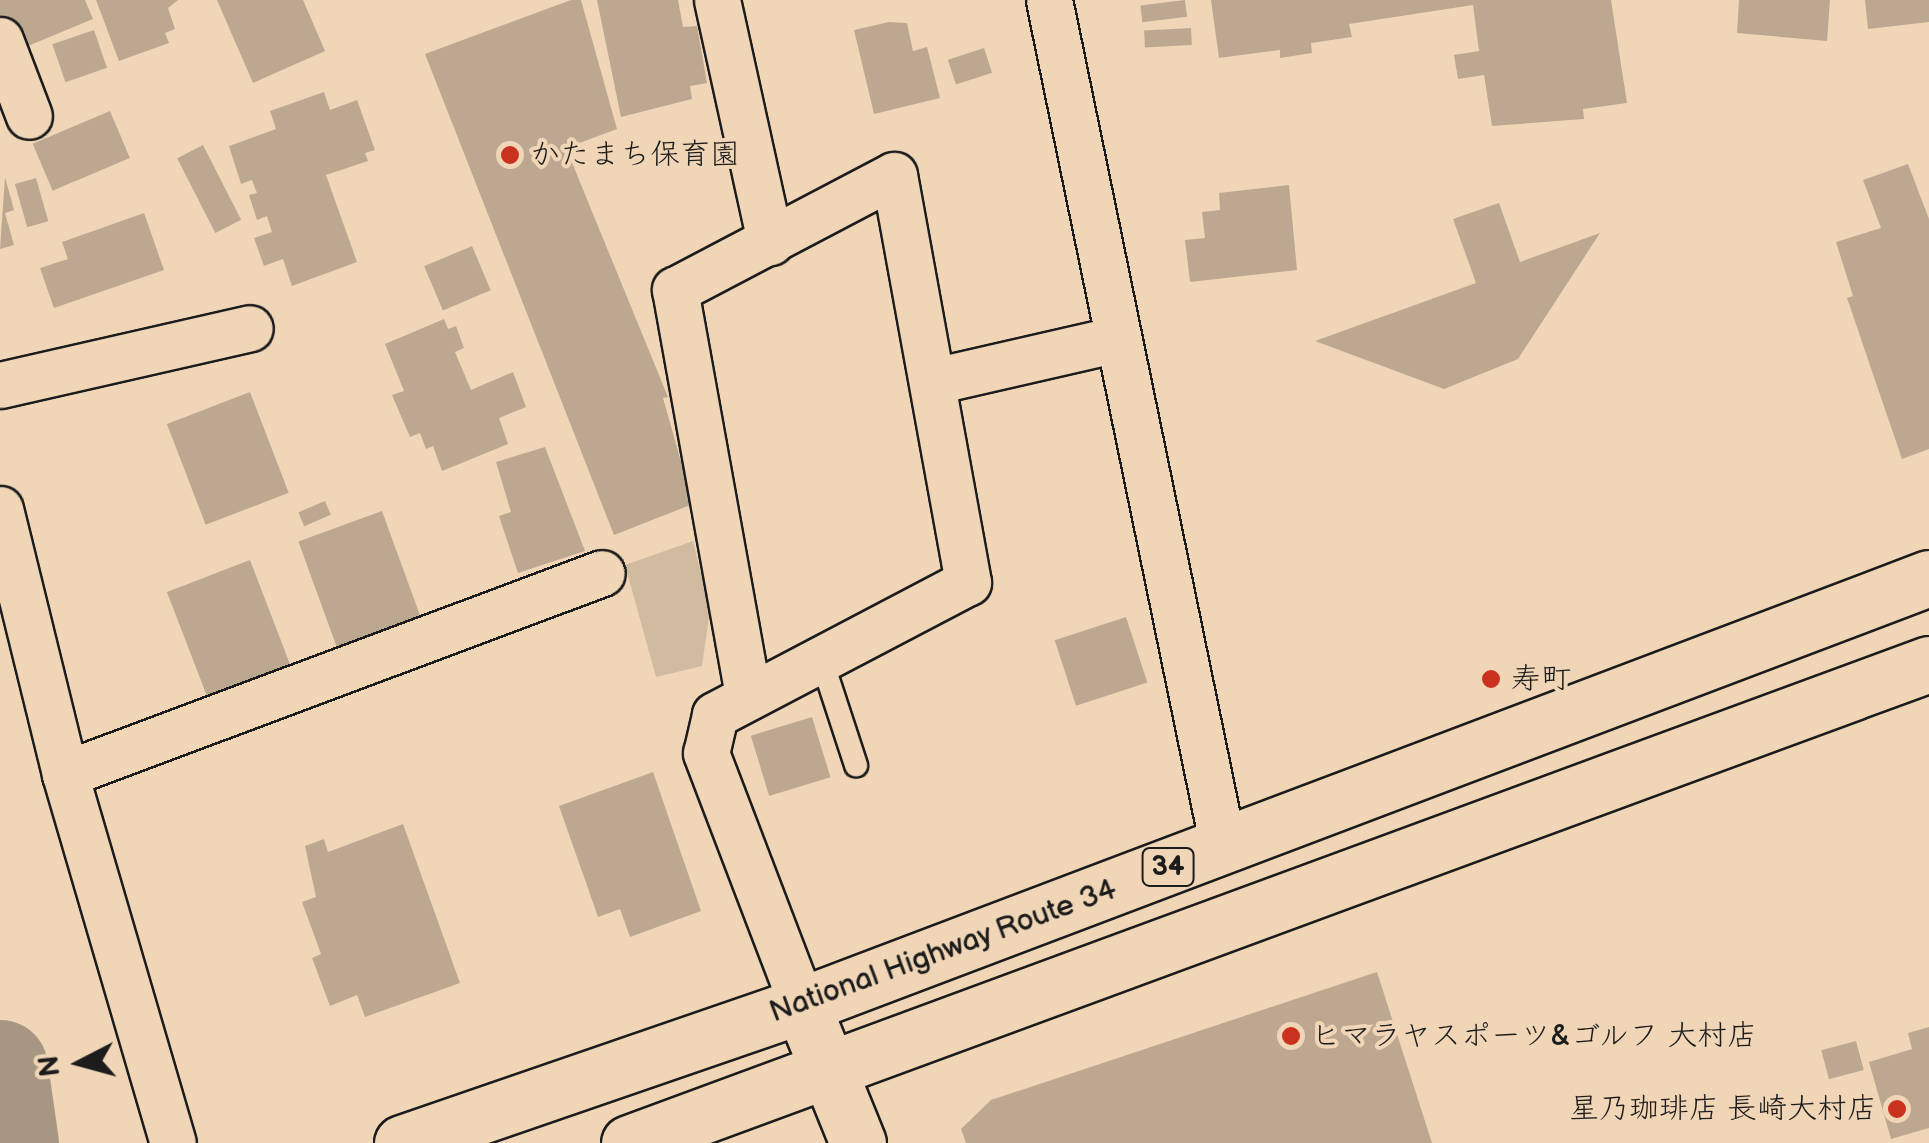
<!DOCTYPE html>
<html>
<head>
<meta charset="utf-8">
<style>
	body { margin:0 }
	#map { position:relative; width:1929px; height:1143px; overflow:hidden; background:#f0d6b7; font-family:"Balsamiq Sans","Klee One",sans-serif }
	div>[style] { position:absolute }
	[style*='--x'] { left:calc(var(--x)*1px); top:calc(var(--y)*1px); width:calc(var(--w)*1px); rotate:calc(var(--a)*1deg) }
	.green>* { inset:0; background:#d1bba0 }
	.river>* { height:95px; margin:-47.5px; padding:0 47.5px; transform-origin:47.5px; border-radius:47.5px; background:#a79682 }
	.building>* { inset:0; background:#bca891; transform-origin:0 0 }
	.roads { filter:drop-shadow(2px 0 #1c1c1c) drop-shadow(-2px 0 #1c1c1c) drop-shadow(0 2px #1c1c1c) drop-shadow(0 -2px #1c1c1c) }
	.lane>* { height:22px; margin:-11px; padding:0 11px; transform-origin:11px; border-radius:11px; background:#f0d6b7 }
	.street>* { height:45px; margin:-22.5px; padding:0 22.5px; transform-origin:22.5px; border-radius:22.5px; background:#f0d6b7 }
	.secondary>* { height:55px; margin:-27.5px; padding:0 27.5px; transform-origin:27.5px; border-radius:27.5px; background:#f0d6b7 }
	.highway>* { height:55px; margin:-27.5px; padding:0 27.5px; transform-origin:27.5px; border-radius:27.5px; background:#f0d6b7 }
	.dots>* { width:28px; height:28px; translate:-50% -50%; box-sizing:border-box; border:5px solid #f0d6b7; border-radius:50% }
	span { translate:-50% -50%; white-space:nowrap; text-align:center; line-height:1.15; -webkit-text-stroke:8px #f0d6b7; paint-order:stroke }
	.shield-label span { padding:2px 8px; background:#f0d6b7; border:2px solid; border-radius:8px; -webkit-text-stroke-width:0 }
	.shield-label { font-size:28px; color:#1c1c1c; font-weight:700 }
	.poi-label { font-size:30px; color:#1c1c1c }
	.left { translate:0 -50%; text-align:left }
	.right { translate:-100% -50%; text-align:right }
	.street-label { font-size:30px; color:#1c1c1c }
	.north { position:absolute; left:30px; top:1013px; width:100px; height:100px; -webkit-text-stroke:8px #f0d6b7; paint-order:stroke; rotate:264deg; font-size:28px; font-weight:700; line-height:40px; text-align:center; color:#1c1c1c }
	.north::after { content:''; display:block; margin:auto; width:35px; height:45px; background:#1c1c1c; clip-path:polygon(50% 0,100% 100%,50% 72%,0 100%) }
</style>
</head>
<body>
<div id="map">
	<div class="green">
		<i style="clip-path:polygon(693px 541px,710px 610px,702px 666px,656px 677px,625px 565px)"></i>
	</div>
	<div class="river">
		<i style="--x:0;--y:1067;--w:77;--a:81.8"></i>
	</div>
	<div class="building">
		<i style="clip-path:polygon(0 0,85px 0,93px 19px,11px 53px,0 25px)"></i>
		<i style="clip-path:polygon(96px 0,178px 0,168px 8px,175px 29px,165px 33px,169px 43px,119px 61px)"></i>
		<i style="clip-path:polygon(217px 0,303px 0,325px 51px,253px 83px)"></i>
		<i style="clip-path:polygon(571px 0,581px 0,617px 129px,566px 148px,668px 397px,663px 398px,693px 504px,614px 535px,425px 54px)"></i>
		<i style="clip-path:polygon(597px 0,678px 0,683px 27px,697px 26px,707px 83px,690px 86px,692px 99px,621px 117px)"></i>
		<i style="left:1185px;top:0;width:17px;height:45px;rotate:83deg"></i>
		<i style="clip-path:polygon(1211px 0,1611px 0,1627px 103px,1583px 109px,1584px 119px,1492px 126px,1484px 75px,1458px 79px,1454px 55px,1479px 51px,1473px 5px,1349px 24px,1352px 37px,1311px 43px,1312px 53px,1280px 58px,1280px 50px,1219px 58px)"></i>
		<i style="clip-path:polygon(1739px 0,1830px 0,1827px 41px,1737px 33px)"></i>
		<i style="clip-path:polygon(1865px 0,1929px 0,1929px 22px,1868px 29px)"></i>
		<i style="clip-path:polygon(889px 22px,907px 23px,913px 51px,927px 47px,940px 98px,874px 114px,854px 30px)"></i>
		<i style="left:1191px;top:28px;width:17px;height:47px;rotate:87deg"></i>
		<i style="left:94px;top:30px;width:40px;height:44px;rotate:71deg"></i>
		<i style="left:984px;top:48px;width:26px;height:38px;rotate:72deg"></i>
		<i style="clip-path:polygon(324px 92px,330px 110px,357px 100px,375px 150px,365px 153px,368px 161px,326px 175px,357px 262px,292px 286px,283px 259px,264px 266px,254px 238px,272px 232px,267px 216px,257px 220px,249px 195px,257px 193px,252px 180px,241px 184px,229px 146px,276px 129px,270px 111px)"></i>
		<i style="left:110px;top:111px;width:51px;height:84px;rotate:67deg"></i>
		<i style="left:203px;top:145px;width:84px;height:29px;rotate:63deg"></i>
		<i style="clip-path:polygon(1908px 164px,1929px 219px,1929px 449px,1902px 459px,1847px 298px,1853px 296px,1836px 242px,1881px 228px,1863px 180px)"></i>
		<i style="clip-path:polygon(5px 177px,14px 210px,5px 213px,14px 245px,0 249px)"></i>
		<i style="left:36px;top:178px;width:45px;height:22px;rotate:74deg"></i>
		<i style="clip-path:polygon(1289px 185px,1297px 270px,1190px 282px,1185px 240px,1205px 238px,1202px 212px,1220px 210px,1219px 193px)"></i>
		<i style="clip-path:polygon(1499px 203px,1520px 262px,1600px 233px,1518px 359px,1444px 389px,1315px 341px,1476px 283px,1453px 219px)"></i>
		<i style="clip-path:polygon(144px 213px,164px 270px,54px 308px,40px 268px,68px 259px,62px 242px)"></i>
		<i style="left:472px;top:246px;width:48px;height:52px;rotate:67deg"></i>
		<i style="clip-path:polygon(444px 319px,448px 329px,456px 326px,464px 348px,455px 352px,471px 390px,513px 372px,526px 407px,499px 418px,508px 444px,442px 471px,433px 446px,426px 449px,420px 433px,410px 437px,392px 395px,404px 391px,385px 344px)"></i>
		<i style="left:250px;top:392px;width:108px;height:89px;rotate:69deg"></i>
		<i style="clip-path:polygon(545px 447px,585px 551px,518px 573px,499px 516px,511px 512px,496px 462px)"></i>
		<i style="left:325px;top:501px;width:15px;height:29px;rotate:67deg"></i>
		<i style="left:382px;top:511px;width:113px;height:89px;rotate:70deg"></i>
		<i style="left:250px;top:560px;width:117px;height:89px;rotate:69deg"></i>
		<i style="left:1126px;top:617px;width:69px;height:75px;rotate:72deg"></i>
		<i style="left:812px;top:717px;width:63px;height:64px;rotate:73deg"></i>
		<i style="clip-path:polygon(653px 772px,701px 911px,630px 937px,620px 909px,598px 917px,559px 806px)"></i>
		<i style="clip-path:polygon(403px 824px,460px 983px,365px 1017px,357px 995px,330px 1006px,312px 958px,321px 954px,302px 902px,316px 897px,305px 846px,324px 839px,328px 852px)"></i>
		<i style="clip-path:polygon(1377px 972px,1432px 1143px,966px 1143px,961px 1129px,991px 1100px)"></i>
		<i style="clip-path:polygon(1929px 1027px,1929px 1128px,1891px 1139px,1869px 1062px,1912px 1049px,1908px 1033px)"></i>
		<i style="left:1856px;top:1041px;width:30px;height:36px;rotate:75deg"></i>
	</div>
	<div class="roads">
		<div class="lane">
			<i style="--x:821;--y:658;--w:113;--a:71.9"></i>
		</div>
		<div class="street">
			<i style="--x:717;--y:0;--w:248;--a:77.6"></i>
			<i style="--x:1049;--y:0;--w:864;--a:78.38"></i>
			<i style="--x:0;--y:40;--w:81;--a:69.1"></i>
			<i style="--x:934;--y:381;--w:188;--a:-12.9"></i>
			<i style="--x:0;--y:385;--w:256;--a:-12.8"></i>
			<i style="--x:0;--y:509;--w:273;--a:76.2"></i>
			<i style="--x:65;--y:774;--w:384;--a:73.7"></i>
			<i style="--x:748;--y:695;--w:412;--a:-100.2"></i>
			<i style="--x:675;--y:290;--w:247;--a:-27.7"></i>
			<i style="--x:894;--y:175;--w:414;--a:79.7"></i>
			<i style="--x:968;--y:582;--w:286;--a:152.3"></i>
			<i style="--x:715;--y:715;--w:39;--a:103"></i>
			<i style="--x:706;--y:753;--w:270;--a:69.1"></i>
			<i style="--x:65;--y:774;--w:573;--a:-20.52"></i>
		</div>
		<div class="secondary">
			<i style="--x:802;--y:1005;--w:149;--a:67.9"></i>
		</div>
		<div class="highway">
			<i style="--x:402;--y:1143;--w:423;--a:-19"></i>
			<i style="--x:802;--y:1005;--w:1205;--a:-20.75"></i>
			<i style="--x:629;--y:1143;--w:1385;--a:-20.23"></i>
		</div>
	</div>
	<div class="dots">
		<i style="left:510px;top:155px;background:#c8321e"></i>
		<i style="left:1491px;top:679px;background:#c8321e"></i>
		<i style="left:1291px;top:1036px;background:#c8321e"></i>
		<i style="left:1897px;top:1109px;background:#c8321e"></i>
	</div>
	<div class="shield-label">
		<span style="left:1168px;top:867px">34</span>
	</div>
	<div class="poi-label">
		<span class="left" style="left:530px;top:155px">かたまち保育園</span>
		<span class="left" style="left:1511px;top:679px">寿町</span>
		<span class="left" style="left:1311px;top:1036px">ヒマラヤスポーツ&amp;ゴルフ 大村店</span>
		<span class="right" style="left:1877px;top:1109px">星乃珈琲店 長崎大村店</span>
	</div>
	<div class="street-label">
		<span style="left:943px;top:951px;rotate:-20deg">National Highway Route 34</span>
	</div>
	<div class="north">N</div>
</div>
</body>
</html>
